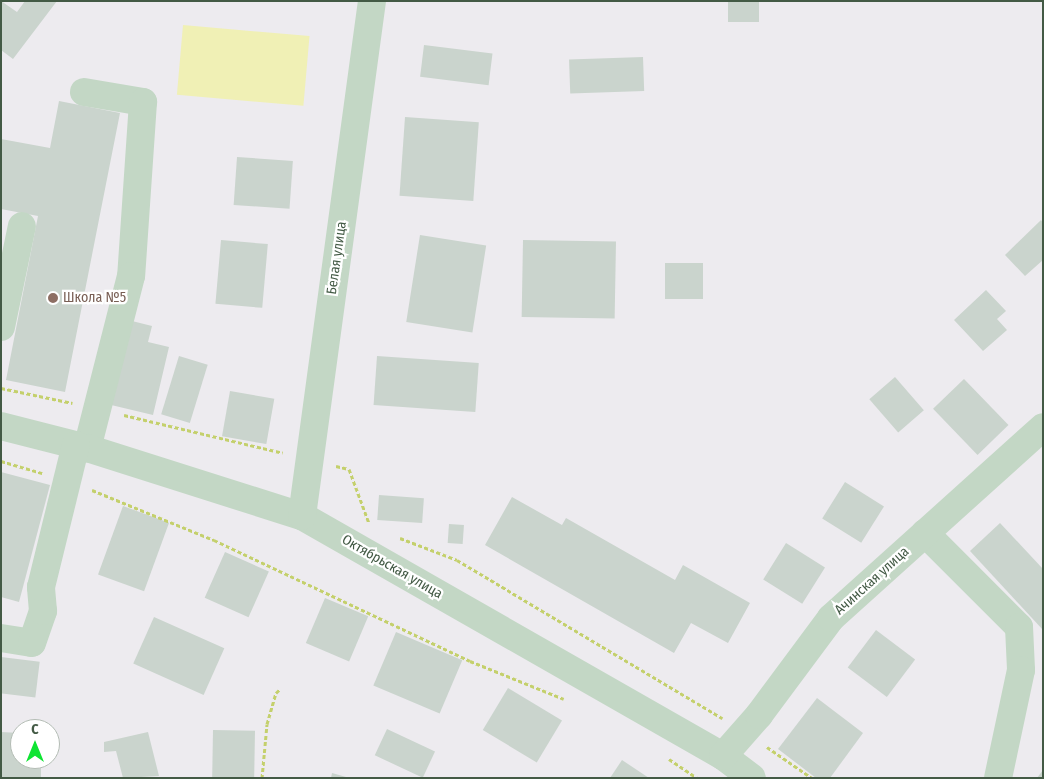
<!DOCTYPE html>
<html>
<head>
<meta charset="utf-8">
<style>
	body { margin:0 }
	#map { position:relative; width:1044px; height:779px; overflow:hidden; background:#edebef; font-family:"Fira Sans Condensed",sans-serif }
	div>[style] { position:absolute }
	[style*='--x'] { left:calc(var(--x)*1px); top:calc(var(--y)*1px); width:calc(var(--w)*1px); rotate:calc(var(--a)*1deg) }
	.green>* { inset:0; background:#f0f0b5; transform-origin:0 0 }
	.building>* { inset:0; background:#cad4cd; transform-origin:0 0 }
	.path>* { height:3px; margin-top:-1.5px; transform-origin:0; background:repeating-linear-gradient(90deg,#c4d06c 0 4px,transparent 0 6.5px) }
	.minor>* { height:28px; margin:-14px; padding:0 14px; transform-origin:14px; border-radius:14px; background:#c3d7c5 }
	.dots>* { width:14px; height:14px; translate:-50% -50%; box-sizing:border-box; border:2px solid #fff; border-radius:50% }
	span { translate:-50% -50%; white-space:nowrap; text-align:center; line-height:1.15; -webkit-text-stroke:4.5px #fff; paint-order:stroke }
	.street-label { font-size:14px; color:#435a45 }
	.education-label { font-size:14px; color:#785e54 }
	.left { translate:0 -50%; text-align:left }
	.frame { position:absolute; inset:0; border:2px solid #435a45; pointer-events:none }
	.north { position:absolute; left:10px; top:719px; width:50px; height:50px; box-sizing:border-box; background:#fff; border:1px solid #b4bdb5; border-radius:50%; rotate:0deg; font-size:14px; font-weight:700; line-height:20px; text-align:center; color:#435a45 }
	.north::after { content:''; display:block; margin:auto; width:18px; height:22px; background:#0fe433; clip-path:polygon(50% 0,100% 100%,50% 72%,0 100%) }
</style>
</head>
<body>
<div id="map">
	<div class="green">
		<i style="left:183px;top:25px;width:127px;height:70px;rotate:5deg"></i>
	</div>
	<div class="building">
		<i style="clip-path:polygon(1px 1px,17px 12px,25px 1px,57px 1px,13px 59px,1px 50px)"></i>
		<i style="left:728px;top:1px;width:31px;height:21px"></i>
		<i style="left:424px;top:45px;width:69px;height:32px;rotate:7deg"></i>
		<i style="left:643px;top:57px;width:34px;height:74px;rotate:88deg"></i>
		<i style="clip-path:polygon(59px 101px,120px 113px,65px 392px,6px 380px,38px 216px,1px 209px,1px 139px,50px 148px)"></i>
		<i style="left:405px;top:117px;width:74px;height:79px;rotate:4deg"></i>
		<i style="left:237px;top:157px;width:56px;height:48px;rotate:4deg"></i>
		<i style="clip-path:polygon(1041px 220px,1043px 223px,1043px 260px,1025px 276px,1005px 255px)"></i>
		<i style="left:420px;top:235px;width:67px;height:88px;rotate:9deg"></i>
		<i style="left:221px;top:240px;width:47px;height:64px;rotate:5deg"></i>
		<i style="left:523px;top:240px;width:93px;height:77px;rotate:1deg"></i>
		<i style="left:665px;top:263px;width:38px;height:36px"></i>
		<i style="clip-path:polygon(986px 290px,1006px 311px,997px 319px,1007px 330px,983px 351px,954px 320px)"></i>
		<i style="clip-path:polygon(128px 320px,152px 326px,148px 342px,169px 347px,153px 415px,107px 404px)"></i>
		<i style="left:179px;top:356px;width:30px;height:61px;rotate:17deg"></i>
		<i style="left:377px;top:356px;width:102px;height:49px;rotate:4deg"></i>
		<i style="left:895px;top:377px;width:44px;height:34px;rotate:49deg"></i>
		<i style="left:964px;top:379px;width:64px;height:43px;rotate:46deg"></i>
		<i style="left:230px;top:391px;width:45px;height:46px;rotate:10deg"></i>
		<i style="clip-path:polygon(1px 472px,50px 485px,19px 602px,1px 597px)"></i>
		<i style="left:845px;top:482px;width:46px;height:43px;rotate:32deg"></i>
		<i style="left:379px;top:495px;width:45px;height:25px;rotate:4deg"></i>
		<i style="clip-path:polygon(512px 497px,562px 525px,566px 518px,675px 580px,683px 565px,750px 603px,728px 643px,691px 623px,674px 653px,485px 545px)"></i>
		<i style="left:123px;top:506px;width:49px;height:73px;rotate:20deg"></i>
		<i style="clip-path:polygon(1000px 523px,1043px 569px,1043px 630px,970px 551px)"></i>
		<i style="left:449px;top:524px;width:15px;height:19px;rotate:4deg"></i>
		<i style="left:786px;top:543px;width:46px;height:43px;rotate:32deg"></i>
		<i style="left:225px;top:552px;width:48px;height:50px;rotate:24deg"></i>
		<i style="left:325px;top:598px;width:47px;height:49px;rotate:23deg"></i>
		<i style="left:154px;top:617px;width:77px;height:51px;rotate:24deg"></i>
		<i style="left:876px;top:630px;width:49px;height:47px;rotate:37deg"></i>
		<i style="left:396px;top:632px;width:72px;height:58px;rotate:23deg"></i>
		<i style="left:1px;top:657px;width:39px;height:36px;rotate:7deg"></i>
		<i style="left:508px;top:688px;width:63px;height:49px;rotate:31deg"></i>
		<i style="clip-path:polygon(817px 698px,863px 733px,830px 778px,816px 778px,778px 749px)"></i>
		<i style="left:387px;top:729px;width:53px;height:29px;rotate:25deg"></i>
		<i style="left:213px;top:730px;width:42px;height:48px;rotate:1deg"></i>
		<i style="clip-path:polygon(1px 732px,20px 733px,20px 759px,41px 759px,41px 778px,1px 778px)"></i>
		<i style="clip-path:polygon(148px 732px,159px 776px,123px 778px,116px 751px,104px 752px,104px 742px)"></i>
		<i style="clip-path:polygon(622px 760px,649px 778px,610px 778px)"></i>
		<i style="clip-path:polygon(1043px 770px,1043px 778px,1037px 778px)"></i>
		<i style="clip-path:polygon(332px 773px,346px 777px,346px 778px,331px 778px)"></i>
	</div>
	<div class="path">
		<i style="--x:1;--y:388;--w:73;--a:11.9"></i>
		<i style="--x:124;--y:415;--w:163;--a:13.4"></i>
		<i style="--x:1;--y:461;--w:43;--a:16.3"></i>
		<i style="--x:336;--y:466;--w:13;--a:13"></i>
		<i style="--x:349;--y:469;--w:58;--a:69.7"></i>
		<i style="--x:92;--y:490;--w:132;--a:22.3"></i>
		<i style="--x:214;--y:540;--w:283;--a:25.3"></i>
		<i style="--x:470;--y:661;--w:101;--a:22"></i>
		<i style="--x:400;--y:538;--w:61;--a:21.1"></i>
		<i style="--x:457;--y:560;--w:309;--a:30.8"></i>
		<i style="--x:767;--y:747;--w:55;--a:34.6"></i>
		<i style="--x:669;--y:759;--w:34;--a:34"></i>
		<i style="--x:262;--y:778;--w:54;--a:-84.7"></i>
		<i style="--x:267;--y:724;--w:32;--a:-74"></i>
		<i style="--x:276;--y:693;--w:6;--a:-45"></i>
	</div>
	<div class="minor">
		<i style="--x:84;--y:92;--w:60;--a:9.6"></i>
		<i style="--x:143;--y:102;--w:174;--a:93.9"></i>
		<i style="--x:131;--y:276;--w:178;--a:104.3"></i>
		<i style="--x:1;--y:327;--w:103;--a:-78.3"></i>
		<i style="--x:1;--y:426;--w:89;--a:14.3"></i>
		<i style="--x:87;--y:448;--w:225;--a:17.6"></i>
		<i style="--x:302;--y:516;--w:485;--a:29.7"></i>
		<i style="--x:723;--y:756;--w:36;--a:37"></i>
		<i style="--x:302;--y:516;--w:520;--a:-82.26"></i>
		<i style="--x:925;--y:533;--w:133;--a:45"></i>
		<i style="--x:1019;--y:627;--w:43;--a:87.3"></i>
		<i style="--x:1021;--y:670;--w:110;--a:102"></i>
		<i style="--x:1;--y:638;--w:31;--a:9"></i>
		<i style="--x:32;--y:643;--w:34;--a:-71"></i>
		<i style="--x:43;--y:611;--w:24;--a:-95"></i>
		<i style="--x:41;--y:587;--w:146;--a:-76.2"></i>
		<i style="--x:723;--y:756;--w:55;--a:-48.7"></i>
		<i style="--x:759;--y:715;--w:121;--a:-53.4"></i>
		<i style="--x:831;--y:618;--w:285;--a:-42"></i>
	</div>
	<div class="dots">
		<i style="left:53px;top:298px;background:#8d6e63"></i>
	</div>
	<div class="street-label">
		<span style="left:337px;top:258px;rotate:-82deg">Белая улица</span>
		<span style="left:392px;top:567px;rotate:30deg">Октябрьская улица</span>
		<span style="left:872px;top:581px;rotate:-42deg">Ачинская улица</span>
	</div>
	<div class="education-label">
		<span class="left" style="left:63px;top:298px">Школа №5</span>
	</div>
	<div class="frame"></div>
	<div class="north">С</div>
</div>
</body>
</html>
